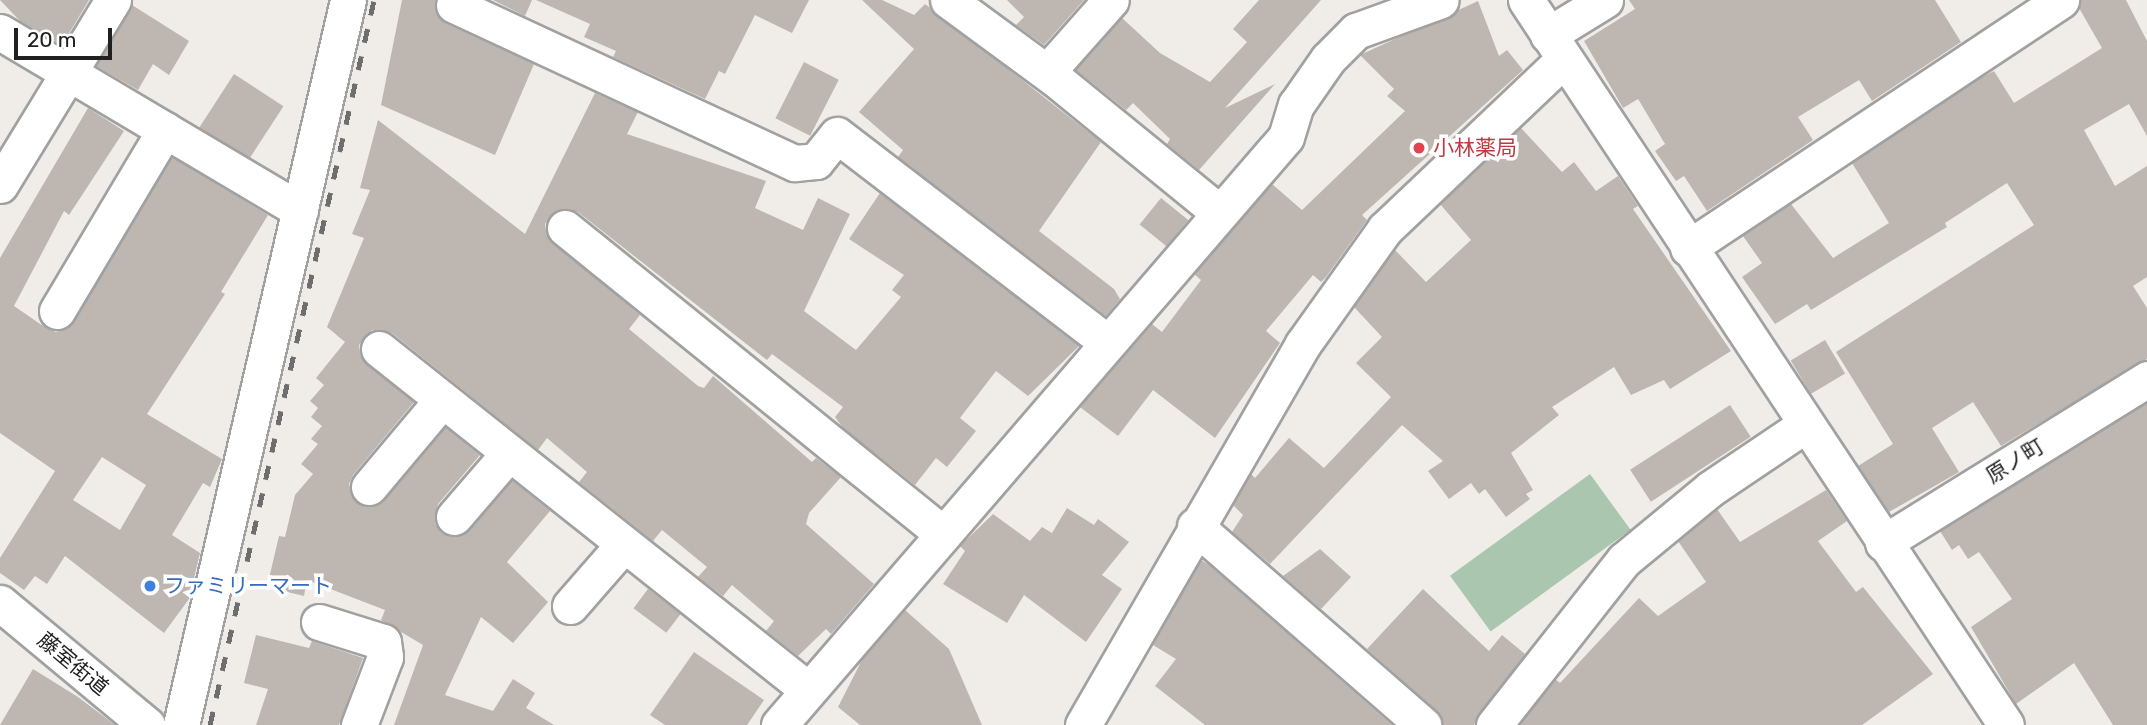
<!DOCTYPE html>
<html>
<head>
<meta charset="utf-8">
<style>
	body { margin:0 }
	#map { position:relative; width:2147px; height:725px; overflow:hidden; background:#f0ede8; font-family:Rubik,"Noto Sans JP",sans-serif }
	div>[style] { position:absolute }
	[style*='--x'] { left:calc(var(--x)*1px); top:calc(var(--y)*1px); width:calc(var(--w)*1px); rotate:calc(var(--a)*1deg) }
	.cemetery>* { inset:0; background:#abc6ae; transform-origin:0 0 }
	.building>* { inset:0; background:#bdb6b1; transform-origin:0 0 }
	.roads { filter:drop-shadow(2px 0 #a1a1a1) drop-shadow(-2px 0 #a1a1a1) drop-shadow(0 2px #a1a1a1) drop-shadow(0 -2px #a1a1a1) }
	.minor>* { height:35px; margin:-17.5px; padding:0 17.5px; transform-origin:17.5px; border-radius:17.5px; background:#fff }
	.rail>* { height:5px; margin-top:-2.5px; transform-origin:0; background:repeating-linear-gradient(90deg,#6e6e6e 0 14px,transparent 0 28px) }
	.dots>* { width:19px; height:19px; translate:-50% -50%; box-sizing:border-box; border:4px solid #fff; border-radius:50% }
	span { translate:-50% -50%; white-space:nowrap; text-align:center; line-height:1.15; -webkit-text-stroke:7px #fff; paint-order:stroke }
	.health-label { font-size:21px; color:#be3a42 }
	.left { translate:0 -50%; text-align:left }
	.street-label { font-size:21px; color:#202020 }
	.shop-label { font-size:21px; color:#366cbe }
	.scale { position:absolute; left:14px; top:28px; width:98px; height:32px; box-sizing:border-box; border:4px solid #202020; border-top:0; padding-left:9px; font-size:21px; line-height:24px; white-space:nowrap; color:#202020; -webkit-text-stroke:5px #fff; paint-order:stroke }
</style>
</head>
<body>
<div id="map">
	<div class="cemetery">
		<i style="left:1590px;top:474px;width:69px;height:173px;rotate:54deg"></i>
	</div>
	<div class="building">
		<i style="clip-path:polygon(0 0,89px 0,62px 45px,20px 21px)"></i>
		<i style="clip-path:polygon(402px 0,435px 0,435px 10px,445px 23px,534px 64px,495px 155px,381px 105px)"></i>
		<i style="clip-path:polygon(493px 0,532px 0,525px 16px)"></i>
		<i style="clip-path:polygon(536px 0,809px 0,792px 33px,755px 15px,725px 74px,719px 71px,705px 99px,613px 57px,616px 51px,584px 37px,590px 24px)"></i>
		<i style="clip-path:polygon(862px 0,882px 0,914px 15px,925px 4px,1101px 142px,1039px 231px,1114px 289px,1120px 299px,1106px 316px,898px 157px,903px 150px,859px 112px,914px 49px)"></i>
		<i style="clip-path:polygon(1007px 0,1084px 0,1044px 45px,1016px 25px,1024px 17px)"></i>
		<i style="clip-path:polygon(1259px 0,1321px 0,1225px 108px,1275px 84px,1199px 170px,1167px 144px,1170px 139px,1133px 103px,1126px 110px,1076px 70px,1122px 18px,1160px 53px,1210px 82px,1247px 42px,1233px 29px)"></i>
		<i style="clip-path:polygon(1629px 0,1935px 0,1961px 42px,1872px 101px,1859px 80px,1798px 117px,1813px 140px,1707px 211px,1684px 176px,1676px 181px,1655px 151px,1665px 144px,1638px 99px,1623px 108px,1584px 41px,1635px 9px)"></i>
		<i style="clip-path:polygon(2081px 0,2126px 0,2147px 41px,2147px 136px,2129px 104px,2084px 130px,2115px 186px,2147px 166px,2147px 277px,2133px 286px,2147px 308px,2147px 359px,2001px 446px,1973px 402px,1932px 428px,1959px 472px,1889px 512px,1858px 466px,1893px 444px,1836px 352px,2034px 225px,2007px 183px,1945px 223px,1947px 227px,1811px 310px,1807px 304px,1775px 324px,1742px 277px,1762px 263px,1743px 236px,1791px 204px,1833px 258px,1889px 223px,1852px 163px,1982px 77px,1994px 71px,2014px 103px,2102px 48px,2079px 8px)"></i>
		<i style="clip-path:polygon(1478px 1px,1499px 56px,1507px 50px,1523px 70px,1362px 215px,1367px 220px,1326px 277px,1321px 282px,1313px 275px,1266px 331px,1280px 343px,1215px 438px,1153px 390px,1118px 436px,1080px 407px,1152px 324px,1162px 332px,1201px 280px,1194px 274px,1272px 184px,1302px 210px,1405px 111px,1387px 96px,1394px 89px,1360px 55px)"></i>
		<i style="clip-path:polygon(132px 5px,189px 41px,169px 75px,153px 64px,138px 90px,96px 66px)"></i>
		<i style="left:804px;top:62px;width:39px;height:63px;rotate:27deg"></i>
		<i style="left:234px;top:74px;width:59px;height:64px;rotate:33deg"></i>
		<i style="clip-path:polygon(595px 93px,638px 112px,627px 134px,766px 181px,755px 208px,803px 230px,818px 198px,850px 214px,804px 311px,856px 350px,901px 297px,892px 290px,904px 275px,849px 239px,880px 193px,1079px 346px,1028px 396px,996px 371px,960px 418px,976px 431px,947px 467px,936px 458px,915px 485px,843px 428px,835px 417px,843px 407px,772px 354px,767px 360px,578px 212px,557px 210px,545px 224px,547px 236px,640px 315px,629px 329px,698px 386px,704px 388px,713px 376px,812px 462px,816px 458px,841px 477px,809px 513px,806px 524px,874px 584px,831px 634px,826px 629px,798px 656px,766px 631px,774px 621px,732px 585px,723px 596px,698px 577px,707px 567px,662px 530px,653px 541px,579px 482px,587px 472px,547px 438px,538px 450px,392px 333px,372px 330px,359px 345px,361px 357px,414px 402px,353px 475px,349px 484px,356px 502px,366px 507px,384px 500px,445px 427px,480px 455px,438px 504px,435px 523px,441px 533px,451px 537px,469px 531px,512px 480px,550px 511px,507px 562px,548px 602px,513px 643px,481px 617px,445px 695px,493px 711px,513px 679px,535px 693px,526px 708px,554px 725px,394px 725px,423px 645px,381px 620px,385px 610px,307px 580px,304px 596px,267px 587px,279px 536px,285px 537px,295px 495px,313px 474px,301px 464px,318px 444px,311px 439px,322px 426px,311px 417px,318px 408px,310px 401px,324px 385px,316px 378px,345px 342px,327px 327px,364px 238px,352px 234px,370px 190px,360px 188px,378px 120px,525px 234px)"></i>
		<i style="clip-path:polygon(evenodd,88px 108px,124px 131px,69px 215px,64px 211px,14px 306px,46px 328px,56px 332px,74px 321px,172px 157px,268px 215px,221px 292px,225px 294px,147px 414px,222px 459px,210px 487px,203px 483px,172px 535px,200px 553px,189px 599px,164px 633px,65px 556px,47px 584px,35px 576px,24px 590px,0 573px,0 558px,55px 471px,0 433px,0 258px,88px 108px,102px 457px,146px 485px,120px 530px,73px 500px,102px 457px)"></i>
		<i style="clip-path:polygon(1521px 128px,1562px 172px,1574px 162px,1596px 191px,1618px 176px,1638px 206px,1633px 209px,1731px 351px,1670px 389px,1664px 380px,1631px 395px,1614px 367px,1552px 407px,1559px 415px,1511px 453px,1533px 490px,1526px 494px,1530px 499px,1506px 517px,1485px 489px,1479px 494px,1471px 483px,1449px 499px,1428px 471px,1443px 461px,1402px 425px,1270px 564px,1232px 532px,1243px 515px,1233px 505px,1251px 474px,1255px 478px,1289px 438px,1324px 468px,1391px 397px,1356px 363px,1382px 337px,1354px 307px,1395px 250px,1426px 282px,1471px 240px,1440px 204px)"></i>
		<i style="left:1161px;top:198px;width:35px;height:34px;rotate:39deg"></i>
		<i style="left:1825px;top:340px;width:39px;height:40px;rotate:59deg"></i>
		<i style="clip-path:polygon(2147px 403px,2147px 725px,2113px 725px,2074px 663px,2016px 704px,1971px 627px,2012px 599px,1979px 552px,1968px 559px,1959px 545px,1952px 550px,1940px 531px)"></i>
		<i style="left:1730px;top:405px;width:38px;height:119px;rotate:57deg"></i>
		<i style="clip-path:polygon(1826px 490px,1847px 521px,1818px 541px,1856px 592px,1863px 587px,1933px 674px,1862px 725px,1520px 725px,1555px 679px,1560px 683px,1639px 598px,1658px 616px,1706px 582px,1678px 541px,1717px 509px,1740px 542px)"></i>
		<i style="clip-path:polygon(1067px 508px,1094px 525px,1098px 519px,1129px 542px,1102px 575px,1122px 589px,1086px 642px,1024px 595px,1007px 623px,943px 584px,965px 551px,960px 546px,993px 514px,1030px 541px,1042px 527px,1052px 533px)"></i>
		<i style="clip-path:polygon(1320px 549px,1351px 577px,1321px 609px,1283px 576px)"></i>
		<i style="clip-path:polygon(1201px 560px,1209px 565px,1392px 725px,1205px 725px,1155px 686px,1176px 659px,1153px 645px)"></i>
		<i style="left:648px;top:589px;width:41px;height:24px;rotate:37deg"></i>
		<i style="clip-path:polygon(1423px 589px,1489px 651px,1502px 635px,1525px 654px,1474px 725px,1443px 725px,1436px 710px,1367px 649px)"></i>
		<i style="clip-path:polygon(905px 610px,949px 649px,982px 725px,860px 725px,838px 707px,862px 660px)"></i>
		<i style="clip-path:polygon(256px 635px,309px 648px,312px 641px,363px 658px,339px 725px,256px 725px,268px 689px,244px 683px)"></i>
		<i style="clip-path:polygon(694px 652px,764px 700px,747px 725px,665px 725px,650px 715px)"></i>
		<i style="clip-path:polygon(33px 669px,78px 697px,115px 725px,0 725px)"></i>
	</div>
	<div class="roads">
		<div class="minor">
			<i style="--x:948;--y:0;--w:130;--a:36.3"></i>
			<i style="--x:1053;--y:77;--w:215;--a:39.2"></i>
			<i style="--x:1526;--y:0;--w:869;--a:56.49"></i>
			<i style="--x:454;--y:5;--w:376;--a:24.9"></i>
			<i style="--x:795;--y:163;--w:21;--a:-5"></i>
			<i style="--x:816;--y:161;--w:33;--a:-51"></i>
			<i style="--x:837;--y:135;--w:340;--a:37.5"></i>
			<i style="--x:0;--y:32;--w:349;--a:30.7"></i>
			<i style="--x:1548;--y:35;--w:67;--a:-31.6"></i>
			<i style="--x:1047;--y:72;--w:96;--a:-48.4"></i>
			<i style="--x:0;--y:185;--w:217;--a:-58.6"></i>
			<i style="--x:565;--y:228;--w:483;--a:39"></i>
			<i style="--x:1688;--y:248;--w:448;--a:-33.6"></i>
			<i style="--x:57;--y:311;--w:211;--a:-59.2"></i>
			<i style="--x:379;--y:349;--w:547;--a:38.46"></i>
			<i style="--x:369;--y:487;--w:114;--a:-50"></i>
			<i style="--x:454;--y:517;--w:84;--a:-49.3"></i>
			<i style="--x:1195;--y:526;--w:303;--a:41.1"></i>
			<i style="--x:1883;--y:543;--w:311;--a:-31.8"></i>
			<i style="--x:0;--y:603;--w:191;--a:39.7"></i>
			<i style="--x:570;--y:606;--w:82;--a:-48.9"></i>
			<i style="--x:319;--y:622;--w:67;--a:17.4"></i>
			<i style="--x:383;--y:642;--w:15;--a:82"></i>
			<i style="--x:385;--y:657;--w:73;--a:110.9"></i>
			<i style="--x:181;--y:725;--w:744;--a:-77.03"></i>
			<i style="--x:779;--y:725;--w:776;--a:-49.23"></i>
			<i style="--x:1286;--y:137;--w:34;--a:-73"></i>
			<i style="--x:1296;--y:105;--w:56;--a:-55.2"></i>
			<i style="--x:1328;--y:59;--w:40;--a:-45"></i>
			<i style="--x:1356;--y:31;--w:90;--a:-20"></i>
			<i style="--x:1083;--y:725;--w:440;--a:-60"></i>
			<i style="--x:1303;--y:344;--w:141;--a:-54.5"></i>
			<i style="--x:1385;--y:229;--w:247;--a:-43.5"></i>
			<i style="--x:1494;--y:725;--w:210;--a:-51.8"></i>
			<i style="--x:1624;--y:560;--w:112;--a:-39.5"></i>
			<i style="--x:1710;--y:489;--w:115;--a:-34"></i>
		</div>
	</div>
	<div class="rail">
		<i style="--x:210;--y:725;--w:743;--a:-77.25"></i>
	</div>
	<div class="dots">
		<i style="left:1419px;top:148px;background:#e0444e"></i>
		<i style="left:150px;top:586px;background:#3f7fe0"></i>
	</div>
	<div class="health-label">
		<span class="left" style="left:1433px;top:148px">小林薬局</span>
	</div>
	<div class="street-label">
		<span style="left:2015px;top:461px;rotate:-32deg">原ノ町</span>
		<span style="left:73px;top:664px;rotate:40deg">藤室街道</span>
	</div>
	<div class="shop-label">
		<span class="left" style="left:164px;top:586px">ファミリーマート</span>
	</div>
	<div class="scale">20 m</div>
</div>
</body>
</html>
